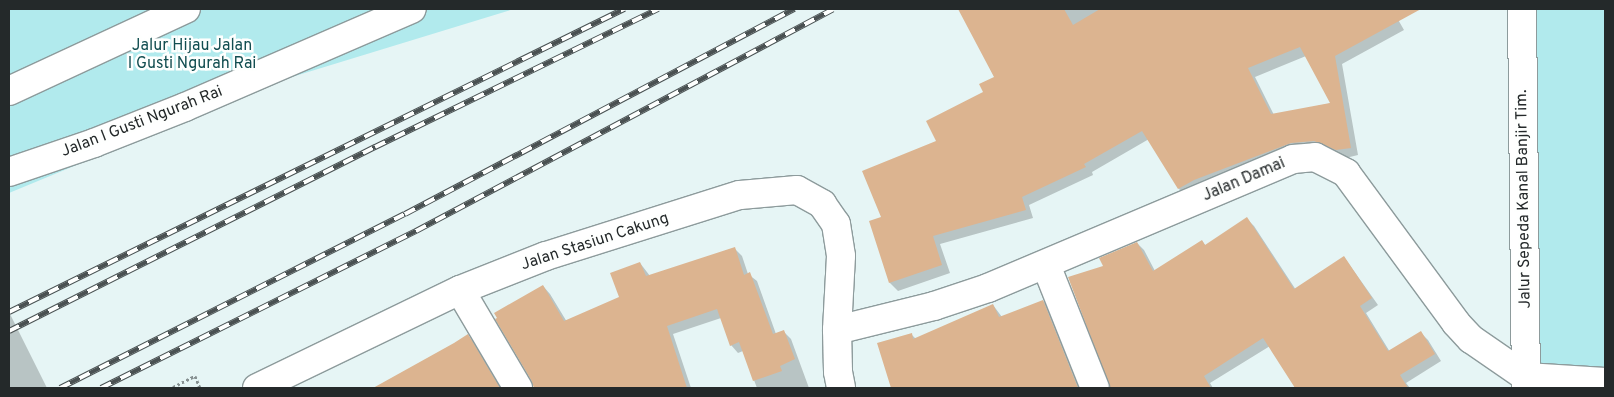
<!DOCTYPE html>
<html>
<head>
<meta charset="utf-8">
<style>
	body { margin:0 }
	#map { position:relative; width:1614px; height:397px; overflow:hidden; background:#e6f5f5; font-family:Overpass,sans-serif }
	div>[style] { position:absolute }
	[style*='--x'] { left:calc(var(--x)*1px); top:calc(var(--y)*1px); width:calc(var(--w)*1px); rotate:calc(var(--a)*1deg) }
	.green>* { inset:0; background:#b1eaed; transform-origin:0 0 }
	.shadow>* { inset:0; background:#0003 }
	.building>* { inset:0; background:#dcb490 }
	.path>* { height:3px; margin-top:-1.5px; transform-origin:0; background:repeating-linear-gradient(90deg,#869091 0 2.5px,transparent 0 5px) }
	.roads { filter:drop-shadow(1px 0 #8d9b9c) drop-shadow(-1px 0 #8d9b9c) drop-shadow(0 1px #8d9b9c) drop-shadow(0 -1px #8d9b9c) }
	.minor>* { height:28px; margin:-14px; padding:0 14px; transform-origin:14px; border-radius:14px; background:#fff }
	.major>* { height:28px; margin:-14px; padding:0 14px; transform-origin:14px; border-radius:14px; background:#fff }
	.rail>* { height:5.5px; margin-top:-2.75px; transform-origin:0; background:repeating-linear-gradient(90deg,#fefffe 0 11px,#4a5152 0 22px); box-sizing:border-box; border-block:1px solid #4a5152 }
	span { translate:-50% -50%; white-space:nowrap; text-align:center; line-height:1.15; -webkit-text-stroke:5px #fefffe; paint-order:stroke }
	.park-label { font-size:16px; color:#114d50 }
	.street-label { font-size:16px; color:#24292a }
	.frame { position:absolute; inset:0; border:10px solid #24292a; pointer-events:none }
</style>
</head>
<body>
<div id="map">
	<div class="green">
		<i style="clip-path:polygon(9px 9px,514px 9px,282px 80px,9px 193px)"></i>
		<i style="left:1523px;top:9px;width:82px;height:379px"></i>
	</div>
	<div class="shadow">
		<i style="clip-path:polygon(evenodd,978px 9px,1392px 9px,1404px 30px,1342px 64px,1358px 155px,1187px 197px,1179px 189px,1149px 139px,1092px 172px,1093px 175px,1029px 205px,1033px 218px,940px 244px,950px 273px,898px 291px,890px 283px,883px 218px,937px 141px,985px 93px,995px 78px,964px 16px,978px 9px,1306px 56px,1332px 103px,1274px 115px,1255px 77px,1306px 56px)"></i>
		<i style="clip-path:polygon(1247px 219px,1254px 226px,1296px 290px,1344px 257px,1378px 305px,1366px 313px,1390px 352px,1421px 333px,1428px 340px,1441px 361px,1406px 383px,1410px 388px,1297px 388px,1270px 346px,1210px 383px,1213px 388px,1112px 388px,1105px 267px,1137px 243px,1144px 250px,1155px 271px,1202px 241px,1206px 246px)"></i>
		<i style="clip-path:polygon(734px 248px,742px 256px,748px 274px,757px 281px,776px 334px,783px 331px,791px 339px,809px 388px,757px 388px,743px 351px,738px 353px,731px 345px,721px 318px,673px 334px,691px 388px,535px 388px,533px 380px,543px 286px,550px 294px,567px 322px,621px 298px,640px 263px,650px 276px)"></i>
		<i style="clip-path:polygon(1043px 301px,1050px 308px,1082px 388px,892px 388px,879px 344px,911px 334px,916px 339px,993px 305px,1002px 317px)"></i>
		<i style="clip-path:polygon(9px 312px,47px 388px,9px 388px)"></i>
		<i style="clip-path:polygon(468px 336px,476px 344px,502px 388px,376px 388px)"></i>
	</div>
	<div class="building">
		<i style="clip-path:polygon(evenodd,958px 9px,1064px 9px,1073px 25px,1100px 9px,1421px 9px,1335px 56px,1351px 148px,1336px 150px,1314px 141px,1291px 143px,1194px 180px,1178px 189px,1142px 131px,1084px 164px,1086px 167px,1022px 197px,1026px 210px,933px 236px,942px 265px,889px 283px,869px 221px,881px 217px,862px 171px,936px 141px,926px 121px,983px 92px,979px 84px,994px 77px,958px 9px,1300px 47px,1330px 103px,1271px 114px,1248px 68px,1300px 47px)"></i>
		<i style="clip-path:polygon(1247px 217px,1294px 289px,1344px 256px,1372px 298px,1360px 306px,1388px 351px,1421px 331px,1435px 354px,1400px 375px,1408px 388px,1295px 388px,1263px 338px,1204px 376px,1211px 388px,1110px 388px,1068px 277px,1103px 266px,1099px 258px,1137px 242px,1153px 271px,1202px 240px,1205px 245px)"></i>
		<i style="clip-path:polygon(735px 247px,744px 275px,750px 272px,773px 334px,784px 330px,795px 359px,780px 366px,782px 371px,753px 381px,739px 342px,730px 346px,717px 309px,667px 326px,687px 388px,534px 388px,531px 380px,495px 319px,497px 318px,494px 313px,543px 285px,564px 321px,619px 297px,610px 273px,640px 262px,646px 276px)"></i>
		<i style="clip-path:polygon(1043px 300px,1078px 388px,891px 388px,877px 343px,912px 333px,913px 339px,993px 304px,999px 317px)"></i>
		<i style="clip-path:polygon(468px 334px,500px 388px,373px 388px,454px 343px)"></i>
	</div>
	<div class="path">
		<i style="--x:173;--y:387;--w:25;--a:-27"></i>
		<i style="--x:195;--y:376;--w:13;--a:67"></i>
	</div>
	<div class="roads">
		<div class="minor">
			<i style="--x:1522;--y:9;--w:379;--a:89.4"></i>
			<i style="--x:1046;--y:265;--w:132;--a:68.3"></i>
			<i style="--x:460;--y:290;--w:114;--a:59.4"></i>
			<i style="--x:837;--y:330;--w:100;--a:-13.9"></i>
			<i style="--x:934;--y:306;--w:57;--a:-18.4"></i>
			<i style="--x:988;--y:288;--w:331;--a:-22.9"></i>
			<i style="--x:1293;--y:159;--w:22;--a:-5"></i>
			<i style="--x:1315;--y:157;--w:35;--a:27"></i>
			<i style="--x:1346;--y:173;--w:186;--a:53.7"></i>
			<i style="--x:1456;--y:323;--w:22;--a:47"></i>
			<i style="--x:1471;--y:339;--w:67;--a:34.6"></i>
			<i style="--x:1526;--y:377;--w:79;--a:3.6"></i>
			<i style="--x:257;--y:388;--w:225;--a:-25.8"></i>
			<i style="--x:460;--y:290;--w:92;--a:-21.6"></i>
			<i style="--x:546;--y:256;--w:203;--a:-17.5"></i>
			<i style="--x:740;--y:195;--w:57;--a:-5"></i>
			<i style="--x:797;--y:190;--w:29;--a:29"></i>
			<i style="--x:822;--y:204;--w:24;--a:55"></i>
			<i style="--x:836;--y:224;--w:32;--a:81"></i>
			<i style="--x:841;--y:256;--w:74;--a:93.1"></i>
			<i style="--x:837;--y:330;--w:42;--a:88.6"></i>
			<i style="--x:838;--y:372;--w:16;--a:79"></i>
		</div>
		<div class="major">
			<i style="--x:9;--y:91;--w:195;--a:-24.9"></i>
			<i style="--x:9;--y:172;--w:90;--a:-18.8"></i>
			<i style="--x:94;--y:143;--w:98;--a:-21.6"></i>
			<i style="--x:185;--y:107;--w:247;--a:-23.4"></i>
		</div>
	</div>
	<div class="rail">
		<i style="--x:9;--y:312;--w:686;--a:-26.23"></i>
		<i style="--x:9;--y:331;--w:410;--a:-26.7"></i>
		<i style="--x:375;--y:147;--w:315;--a:-26"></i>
		<i style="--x:60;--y:388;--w:386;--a:-26.8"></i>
		<i style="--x:405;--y:214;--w:440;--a:-27.8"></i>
		<i style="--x:101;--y:388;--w:352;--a:-26.5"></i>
		<i style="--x:416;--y:231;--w:472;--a:-28"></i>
	</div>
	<div class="park-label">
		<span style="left:192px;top:55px">Jalur Hijau Jalan<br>I Gusti Ngurah Rai</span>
	</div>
	<div class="street-label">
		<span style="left:142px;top:122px;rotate:-21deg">Jalan I Gusti Ngurah Rai</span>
		<span style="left:1244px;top:180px;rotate:-23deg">Jalan Damai</span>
		<span style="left:1524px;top:199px;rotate:-91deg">Jalur Sepeda Kanal Banjir Tim.</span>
		<span style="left:595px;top:242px;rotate:-18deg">Jalan Stasiun Cakung</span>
	</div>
	<div class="frame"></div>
</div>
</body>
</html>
